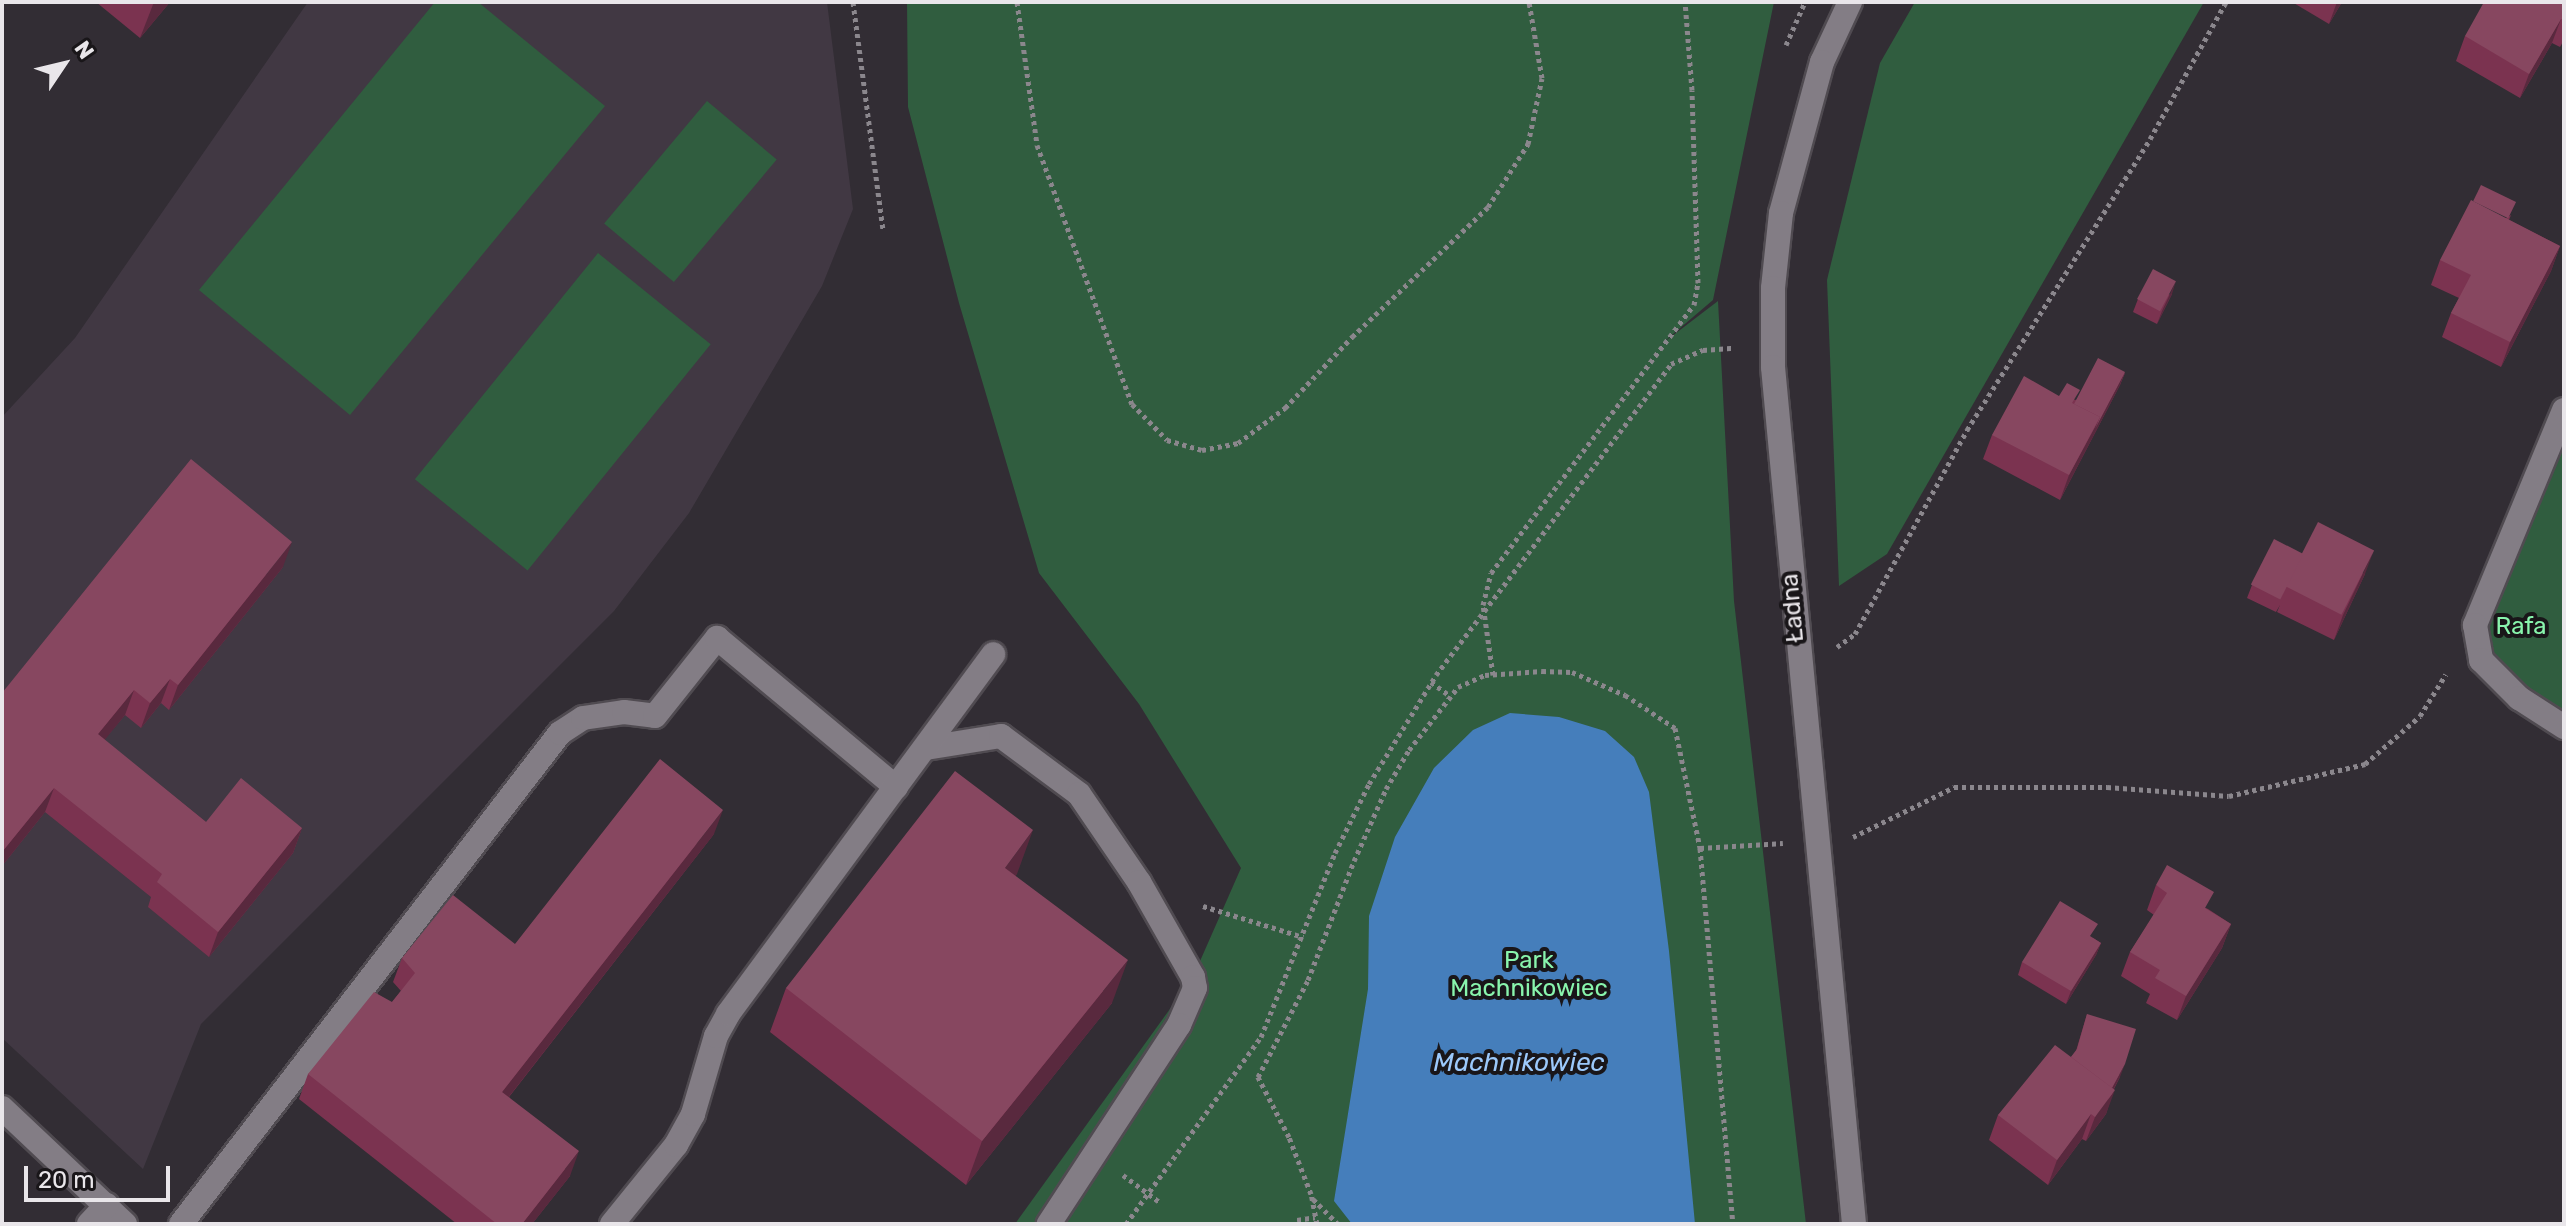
<!DOCTYPE html>
<html>
<head>
<meta charset="utf-8">
<style>
	body { margin:0 }
	#map { position:relative; width:2566px; height:1226px; overflow:hidden; background:#322d34; font-family:Rubik,sans-serif }
	div>[style] { position:absolute }
	[style*='--x'] { left:calc(var(--x)*1px); top:calc(var(--y)*1px); width:calc(var(--w)*1px); rotate:calc(var(--a)*1deg) }
	.built>* { inset:0; background:#413843 }
	.green>* { inset:0; background:#305d3f; transform-origin:0 0 }
	.water>* { inset:0; background:#457ebb }
	.path>* { height:5px; margin-top:-2.5px; transform-origin:0; background:repeating-linear-gradient(90deg,#8b878d 0 4px,transparent 0 8px) }
	.roads { filter:drop-shadow(2px 0 #504b51) drop-shadow(-2px 0 #504b51) drop-shadow(0 2px #504b51) drop-shadow(0 -2px #504b51) }
	.lane>* { height:24px; margin:-12px; padding:0 12px; transform-origin:12px; border-radius:12px; background:#837d85 }
	.street>* { height:24px; margin:-12px; padding:0 12px; transform-origin:12px; border-radius:12px; background:#837d85 }
	.wall>* { inset:0; background:#7b3350 }
	.shaded-wall>* { inset:0; background:#59293e }
	.building>* { inset:0; background:#874760; transform-origin:0 0 }
	span { translate:-50% -50%; white-space:nowrap; text-align:center; line-height:1.15; -webkit-text-stroke:8px #191619; paint-order:stroke }
	.street-label { font-size:24px; color:#e9e6ea }
	.park-label { font-size:24px; color:#89f5ad }
	.water-label { font-size:26px; color:#9cc9fb; font-style:italic }
	.frame { position:absolute; inset:0; border:4px solid #e9e6ea; pointer-events:none }
	.north { position:absolute; left:24px; top:24px; width:80px; height:80px; -webkit-text-stroke:6px #191619; paint-order:stroke; rotate:55deg; font-size:22px; font-weight:700; line-height:32px; text-align:center; color:#e9e6ea }
	.north::after { content:''; display:block; margin:auto; width:28px; height:36px; background:#e9e6ea; clip-path:polygon(50% 0,100% 100%,50% 72%,0 100%) }
	.scale { position:absolute; left:24px; top:1166px; width:146px; height:36px; box-sizing:border-box; border:4px solid #e9e6ea; border-top:0; padding-left:10px; font-size:24px; line-height:28px; white-space:nowrap; color:#e9e6ea; -webkit-text-stroke:6px #191619; paint-order:stroke }
</style>
</head>
<body>
<div id="map">
	<div class="built">
		<i style="clip-path:polygon(308px 2px,827px 2px,853px 209px,822px 286px,689px 513px,614px 611px,201px 1024px,143px 1169px,2px 1038px,2px 417px,75px 338px)"></i>
	</div>
	<div class="green">
		<i style="clip-path:polygon(435px 2px,478px 2px,605px 106px,350px 415px,199px 290px)"></i>
		<i style="clip-path:polygon(907px 2px,1774px 2px,1713px 300px,1659px 346px,1718px 301px,1734px 601px,1806px 1224px,1015px 1224px,1193px 977px,1241px 868px,1139px 704px,1039px 573px,959px 303px,908px 107px)"></i>
		<i style="clip-path:polygon(1915px 2px,2204px 2px,1887px 554px,1839px 586px,1827px 280px,1880px 63px)"></i>
		<i style="left:707px;top:101px;width:91px;height:160px;rotate:40deg"></i>
		<i style="left:598px;top:253px;width:145px;height:291px;rotate:39deg"></i>
		<i style="clip-path:polygon(2564px 410px,2564px 727px,2481px 660px,2486px 593px)"></i>
	</div>
	<div class="water">
		<i style="clip-path:polygon(1510px 713px,1559px 717px,1605px 731px,1634px 757px,1649px 792px,1669px 951px,1695px 1224px,1352px 1224px,1334px 1201px,1368px 989px,1369px 916px,1395px 837px,1434px 768px,1473px 730px)"></i>
	</div>
	<div class="path">
		<i style="--x:853;--y:2;--w:229;--a:82.5"></i>
		<i style="--x:1017;--y:2;--w:144;--a:82"></i>
		<i style="--x:1037;--y:145;--w:276;--a:69.9"></i>
		<i style="--x:1132;--y:404;--w:50;--a:45.8"></i>
		<i style="--x:1167;--y:440;--w:36;--a:16"></i>
		<i style="--x:1202;--y:450;--w:37;--a:-11"></i>
		<i style="--x:1238;--y:443;--w:59;--a:-36.7"></i>
		<i style="--x:1285;--y:408;--w:98;--a:-46.7"></i>
		<i style="--x:1352;--y:337;--w:188;--a:-43.7"></i>
		<i style="--x:1488;--y:207;--w:75;--a:-57.6"></i>
		<i style="--x:1528;--y:144;--w:67;--a:-78"></i>
		<i style="--x:1542;--y:78;--w:77;--a:-99.7"></i>
		<i style="--x:1786;--y:45;--w:47;--a:-66.2"></i>
		<i style="--x:1837;--y:647;--w:22;--a:-36"></i>
		<i style="--x:1855;--y:634;--w:233;--a:-61.2"></i>
		<i style="--x:1967;--y:430;--w:344;--a:-57.8"></i>
		<i style="--x:2150;--y:139;--w:157;--a:-61"></i>
		<i style="--x:1493;--y:675;--w:71;--a:-98.1"></i>
		<i style="--x:1483;--y:605;--w:33;--a:-76"></i>
		<i style="--x:1491;--y:573;--w:336;--a:-52.9"></i>
		<i style="--x:1694;--y:305;--w:22;--a:-80"></i>
		<i style="--x:1698;--y:283;--w:193;--a:-91.8"></i>
		<i style="--x:1692;--y:90;--w:88;--a:-94.5"></i>
		<i style="--x:1431;--y:682;--w:24;--a:36"></i>
		<i style="--x:1853;--y:837;--w:113;--a:-26.3"></i>
		<i style="--x:1954;--y:787;--w:153;--a:0"></i>
		<i style="--x:2107;--y:787;--w:122;--a:4.2"></i>
		<i style="--x:2229;--y:796;--w:140;--a:-13.2"></i>
		<i style="--x:2365;--y:764;--w:73;--a:-41.1"></i>
		<i style="--x:2420;--y:716;--w:49;--a:-58.2"></i>
		<i style="--x:1700;--y:848;--w:83;--a:-3.4"></i>
		<i style="--x:1203;--y:906;--w:105;--a:17.2"></i>
		<i style="--x:1123;--y:1175;--w:47;--a:36.4"></i>
		<i style="--x:1313;--y:1199;--w:35;--a:45"></i>
		<i style="--x:1297;--y:1220;--w:18;--a:-9"></i>
		<i style="--x:1126;--y:1224;--w:231;--a:-54.2"></i>
		<i style="--x:1261;--y:1037;--w:198;--a:-68.1"></i>
		<i style="--x:1335;--y:853;--w:77;--a:-63.8"></i>
		<i style="--x:1369;--y:784;--w:128;--a:-58.4"></i>
		<i style="--x:1436;--y:675;--w:390;--a:-52.9"></i>
		<i style="--x:1671;--y:364;--w:35;--a:-24"></i>
		<i style="--x:1703;--y:350;--w:31;--a:-4"></i>
		<i style="--x:1317;--y:1224;--w:31;--a:-101"></i>
		<i style="--x:1311;--y:1194;--w:61;--a:-111.1"></i>
		<i style="--x:1289;--y:1137;--w:68;--a:-117.3"></i>
		<i style="--x:1258;--y:1077;--w:109;--a:-62.7"></i>
		<i style="--x:1308;--y:980;--w:128;--a:-68.9"></i>
		<i style="--x:1354;--y:861;--w:79;--a:-66"></i>
		<i style="--x:1386;--y:789;--w:45;--a:-59.5"></i>
		<i style="--x:1409;--y:750;--w:80;--a:-52.1"></i>
		<i style="--x:1458;--y:687;--w:30;--a:-24"></i>
		<i style="--x:1485;--y:675;--w:57;--a:-4"></i>
		<i style="--x:1542;--y:671;--w:30;--a:2"></i>
		<i style="--x:1572;--y:672;--w:58;--a:23.5"></i>
		<i style="--x:1625;--y:695;--w:60;--a:33.4"></i>
		<i style="--x:1675;--y:728;--w:123;--a:78.2"></i>
		<i style="--x:1700;--y:848;--w:377;--a:85"></i>
	</div>
	<div class="roads">
		<div class="lane">
			<i style="--x:926;--y:748;--w:76;--a:-9.1"></i>
			<i style="--x:1001;--y:736;--w:97;--a:36.6"></i>
			<i style="--x:1079;--y:794;--w:107;--a:55.7"></i>
			<i style="--x:1139;--y:882;--w:109;--a:60.4"></i>
			<i style="--x:1193;--y:977;--w:11;--a:80"></i>
			<i style="--x:1195;--y:988;--w:40;--a:113.4"></i>
			<i style="--x:1179;--y:1025;--w:238;--a:123.2"></i>
			<i style="--x:181;--y:1224;--w:620;--a:-52.34"></i>
			<i style="--x:560;--y:733;--w:27;--a:-33"></i>
			<i style="--x:583;--y:718;--w:41;--a:-8.3"></i>
			<i style="--x:624;--y:712;--w:31;--a:7"></i>
			<i style="--x:655;--y:716;--w:100;--a:-51.5"></i>
			<i style="--x:717;--y:638;--w:233;--a:39.8"></i>
			<i style="--x:612;--y:1224;--w:102;--a:-51"></i>
			<i style="--x:676;--y:1145;--w:35;--a:-61"></i>
			<i style="--x:693;--y:1114;--w:81;--a:-73.6"></i>
			<i style="--x:716;--y:1036;--w:25;--a:-61"></i>
			<i style="--x:728;--y:1014;--w:447;--a:-53.6"></i>
		</div>
		<div class="street">
			<i style="--x:1850;--y:2;--w:66;--a:115"></i>
			<i style="--x:1822;--y:62;--w:156;--a:105.2"></i>
			<i style="--x:1781;--y:213;--w:75;--a:96.1"></i>
			<i style="--x:1773;--y:288;--w:79;--a:90"></i>
			<i style="--x:1773;--y:367;--w:861;--a:84.6"></i>
			<i style="--x:2564;--y:410;--w:233;--a:112.5"></i>
			<i style="--x:2475;--y:625;--w:36;--a:80"></i>
			<i style="--x:2481;--y:660;--w:54;--a:45"></i>
			<i style="--x:2519;--y:698;--w:54;--a:32.8"></i>
			<i style="--x:2;--y:1108;--w:169;--a:43.3"></i>
			<i style="--x:89;--y:1224;--w:26;--a:-47"></i>
		</div>
	</div>
	<div class="wall">
		<i style="clip-path:polygon(96px 2px,170px 2px,140px 38px)"></i>
		<i style="clip-path:polygon(2292px 2px,2342px 2px,2329px 24px)"></i>
		<i style="clip-path:polygon(2564px 2px,2564px 40px,2560px 47px,2552px 43px,2520px 98px,2456px 61px,2465px 36px)"></i>
		<i style="clip-path:polygon(2511px 215px,2509px 220px,2560px 246px,2551px 271px,2501px 367px,2442px 337px,2451px 313px,2459px 298px,2431px 285px,2440px 260px)"></i>
		<i style="clip-path:polygon(2172px 294px,2157px 324px,2133px 312px,2138px 299px)"></i>
		<i style="clip-path:polygon(2125px 373px,2120px 385px,2060px 500px,1983px 459px,1992px 435px,2059px 396px,2076px 400px)"></i>
		<i style="clip-path:polygon(2303px 554px,2365px 574px,2334px 640px,2277px 612px,2280px 605px,2276px 612px,2247px 598px,2252px 585px)"></i>
		<i style="clip-path:polygon(283px 567px,169px 710px,161px 703px,141px 728px,125px 715px,104px 740px,206px 822px,302px 828px,293px 853px,209px 957px,148px 907px,151px 897px,45px 812px,2px 866px,2px 693px)"></i>
		<i style="clip-path:polygon(714px 834px,509px 1097px,570px 1176px,532px 1224px,457px 1224px,299px 1099px,308px 1074px,392px 1002px,401px 991px,393px 982px,402px 958px,515px 944px)"></i>
		<i style="clip-path:polygon(1017px 874px,1015px 876px,1112px 1003px,966px 1185px,770px 1032px,786px 988px)"></i>
		<i style="clip-path:polygon(2156px 885px,2208px 909px,2231px 924px,2222px 948px,2177px 1020px,2146px 1003px,2150px 994px,2121px 976px,2130px 952px,2154px 915px,2147px 910px)"></i>
		<i style="clip-path:polygon(2093px 938px,2101px 943px,2096px 955px,2066px 1004px,2018px 975px,2022px 962px)"></i>
		<i style="clip-path:polygon(2087px 1014px,2120px 1077px,2114px 1089px,2106px 1114px,2086px 1141px,2082px 1139px,2048px 1185px,1989px 1140px,1998px 1115px,2071px 1057px,2076px 1051px)"></i>
	</div>
	<div class="shaded-wall">
		<i style="clip-path:polygon(154px 2px,170px 2px,140px 38px)"></i>
		<i style="clip-path:polygon(2337px 2px,2342px 2px,2329px 24px)"></i>
		<i style="clip-path:polygon(2561px 19px,2552px 43px,2520px 98px,2529px 74px)"></i>
		<i style="clip-path:polygon(2560px 246px,2551px 271px,2501px 367px,2510px 342px)"></i>
		<i style="clip-path:polygon(2176px 281px,2172px 294px,2157px 324px,2162px 311px)"></i>
		<i style="clip-path:polygon(2125px 372px,2120px 385px,2060px 500px,2069px 475px)"></i>
		<i style="clip-path:polygon(292px 542px,283px 567px,169px 710px,178px 685px)"></i>
		<i style="clip-path:polygon(2374px 550px,2365px 574px,2334px 640px,2343px 615px)"></i>
		<i style="clip-path:polygon(170px 679px,161px 703px,141px 728px,150px 703px)"></i>
		<i style="clip-path:polygon(134px 690px,125px 715px,89px 759px,98px 734px)"></i>
		<i style="clip-path:polygon(54px 788px,45px 812px,2px 866px,2px 852px)"></i>
		<i style="clip-path:polygon(723px 810px,714px 834px,493px 1117px,502px 1092px)"></i>
		<i style="clip-path:polygon(302px 828px,293px 853px,209px 957px,218px 932px)"></i>
		<i style="clip-path:polygon(1033px 830px,1017px 874px,989px 912px,1005px 868px)"></i>
		<i style="clip-path:polygon(2231px 924px,2222px 948px,2177px 1020px,2186px 996px)"></i>
		<i style="clip-path:polygon(2101px 943px,2096px 955px,2066px 1004px,2071px 991px)"></i>
		<i style="clip-path:polygon(1128px 960px,1112px 1003px,966px 1185px,982px 1141px)"></i>
		<i style="clip-path:polygon(2125px 1064px,2120px 1077px,2107px 1101px,2115px 1090px,2106px 1114px,2086px 1141px,2095px 1117px)"></i>
		<i style="clip-path:polygon(2091px 1114px,2082px 1139px,2048px 1185px,2057px 1160px)"></i>
		<i style="clip-path:polygon(579px 1151px,570px 1176px,532px 1224px,522px 1224px)"></i>
	</div>
	<div class="building">
		<i style="clip-path:polygon(2484px 2px,2564px 2px,2564px 20px,2561px 19px,2529px 74px,2465px 36px)"></i>
		<i style="left:2481px;top:185px;width:39px;height:18px;rotate:26deg"></i>
		<i style="clip-path:polygon(2471px 200px,2560px 246px,2510px 342px,2451px 313px,2471px 275px,2440px 260px)"></i>
		<i style="left:2153px;top:269px;width:26px;height:34px;rotate:28deg"></i>
		<i style="clip-path:polygon(2098px 358px,2125px 372px,2095px 429px,2100px 417px,2074px 404px)"></i>
		<i style="clip-path:polygon(2024px 376px,2059px 396px,2067px 383px,2080px 390px,2072px 403px,2100px 417px,2069px 475px,1992px 435px)"></i>
		<i style="clip-path:polygon(191px 459px,292px 542px,178px 685px,170px 679px,150px 703px,134px 690px,98px 734px,206px 822px,241px 778px,302px 828px,218px 932px,157px 882px,162px 874px,54px 788px,2px 852px,2px 693px)"></i>
		<i style="left:2318px;top:522px;width:63px;height:72px;rotate:27deg"></i>
		<i style="left:2274px;top:539px;width:33px;height:51px;rotate:27deg"></i>
		<i style="clip-path:polygon(660px 759px,723px 810px,502px 1092px,579px 1151px,522px 1224px,497px 1224px,308px 1074px,374px 992px,392px 1002px,415px 973px,402px 958px,453px 895px,515px 944px)"></i>
		<i style="clip-path:polygon(955px 771px,1033px 830px,1005px 868px,1128px 960px,982px 1141px,786px 988px)"></i>
		<i style="clip-path:polygon(2167px 865px,2214px 892px,2205px 908px,2231px 924px,2186px 996px,2155px 978px,2160px 970px,2130px 952px,2167px 893px,2156px 885px)"></i>
		<i style="clip-path:polygon(2060px 901px,2098px 924px,2090px 936px,2101px 943px,2071px 991px,2022px 962px)"></i>
		<i style="clip-path:polygon(2087px 1014px,2136px 1029px,2125px 1064px,2112px 1088px,2071px 1057px,2077px 1049px)"></i>
		<i style="clip-path:polygon(2055px 1045px,2115px 1090px,2095px 1117px,2091px 1114px,2057px 1160px,1998px 1115px)"></i>
	</div>
	<div class="street-label">
		<span style="left:1793px;top:608px;rotate:-95deg">Ładna</span>
	</div>
	<div class="park-label">
		<span style="left:2521px;top:627px">Rafa</span>
		<span style="left:1529px;top:975px">Park<br>Machnikowiec</span>
	</div>
	<div class="water-label">
		<span style="left:1519px;top:1063px">Machnikowiec</span>
	</div>
	<div class="frame"></div>
	<div class="north">N</div>
	<div class="scale">20 m</div>
</div>
</body>
</html>
